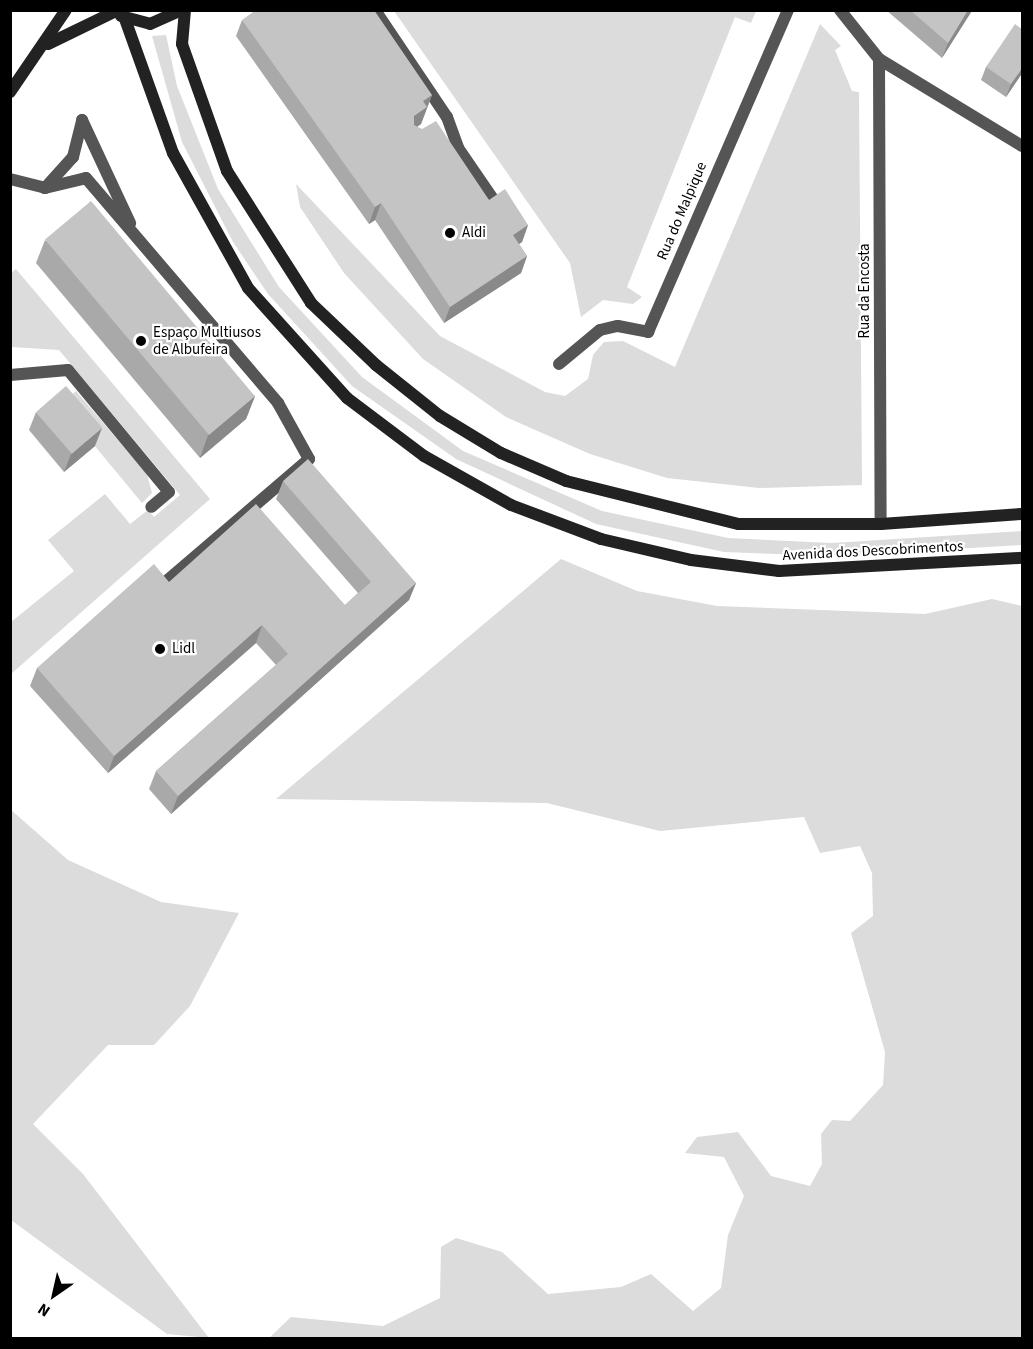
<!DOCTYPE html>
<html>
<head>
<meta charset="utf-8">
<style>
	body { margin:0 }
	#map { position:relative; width:1033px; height:1349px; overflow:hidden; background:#fff; font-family:"Source Sans 3",sans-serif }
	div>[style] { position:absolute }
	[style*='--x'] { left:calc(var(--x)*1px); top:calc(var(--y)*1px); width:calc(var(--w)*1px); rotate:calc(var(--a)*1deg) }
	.green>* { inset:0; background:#dcdcdc }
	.lane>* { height:12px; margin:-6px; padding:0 6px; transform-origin:6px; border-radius:6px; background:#555 }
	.street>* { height:12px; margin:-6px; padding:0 6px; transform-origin:6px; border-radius:6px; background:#555 }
	.secondary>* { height:12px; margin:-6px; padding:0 6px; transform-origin:6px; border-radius:6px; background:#222 }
	.wall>* { inset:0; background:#a9a9a9 }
	.shaded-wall>* { inset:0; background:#898989 }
	.building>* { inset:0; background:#c4c4c4; transform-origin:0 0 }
	.dots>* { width:16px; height:16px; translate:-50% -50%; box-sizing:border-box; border:3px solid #fff; border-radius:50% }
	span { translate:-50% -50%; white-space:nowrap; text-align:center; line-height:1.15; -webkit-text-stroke:4.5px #fff; paint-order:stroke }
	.street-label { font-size:15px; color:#000 }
	.poi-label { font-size:15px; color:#000 }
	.left { translate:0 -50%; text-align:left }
	.frame { position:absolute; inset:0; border:12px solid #000; pointer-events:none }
	.north { position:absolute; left:24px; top:1265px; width:60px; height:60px; -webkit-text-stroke:4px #fff; paint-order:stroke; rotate:214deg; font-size:16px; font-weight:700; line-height:24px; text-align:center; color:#000 }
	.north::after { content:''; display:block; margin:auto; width:21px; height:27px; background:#000; clip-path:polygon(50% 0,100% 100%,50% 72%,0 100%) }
</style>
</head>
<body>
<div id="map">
	<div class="green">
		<i style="clip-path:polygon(394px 11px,756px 11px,751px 23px,735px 17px,627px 287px,642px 297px,633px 304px,603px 300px,581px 317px,570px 263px)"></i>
		<i style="clip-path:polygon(820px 24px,841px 46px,835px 50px,852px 91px,859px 92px,862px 485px,759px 488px,667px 478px,590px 454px,506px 417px,423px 359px,344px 273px,300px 207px,296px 184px,440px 336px,545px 392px,565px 396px,588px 379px,593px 355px,604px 342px,623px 341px,675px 367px)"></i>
		<i style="clip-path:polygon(166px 35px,177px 86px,218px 189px,279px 287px,362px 377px,463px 451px,602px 511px,728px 538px,832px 543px,1022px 531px,1022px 545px,833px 556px,724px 552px,596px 524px,456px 459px,352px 386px,268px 294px,233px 242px,182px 142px,152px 36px)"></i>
		<i style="clip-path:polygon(16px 269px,210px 499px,11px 674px,11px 622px,74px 571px,48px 540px,105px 494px,130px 524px,148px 510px,154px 517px,180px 495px,59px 350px,11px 347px,11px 273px)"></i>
		<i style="clip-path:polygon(76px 391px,147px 474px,152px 493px,142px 503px,60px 404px)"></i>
		<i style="clip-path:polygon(561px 559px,637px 591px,717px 606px,925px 614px,992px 599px,1022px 606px,1022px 1338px,269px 1338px,291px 1317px,383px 1326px,440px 1298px,441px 1247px,456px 1238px,502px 1252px,548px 1294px,621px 1287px,651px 1274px,693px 1311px,721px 1288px,728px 1235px,744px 1196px,724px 1157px,685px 1153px,697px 1137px,738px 1132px,771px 1176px,810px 1186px,822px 1164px,821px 1134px,832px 1120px,850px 1121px,883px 1085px,885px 1052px,851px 933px,873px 916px,872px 873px,860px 846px,820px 853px,804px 817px,660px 831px,547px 803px,276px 799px)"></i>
		<i style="clip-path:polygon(10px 809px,68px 860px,161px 902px,239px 913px,190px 1006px,154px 1045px,108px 1045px,33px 1124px,83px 1174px,209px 1338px,167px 1334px,11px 1220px)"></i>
	</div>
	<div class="lane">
		<i style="--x:375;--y:10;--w:129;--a:56.1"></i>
		<i style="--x:447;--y:117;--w:33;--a:70"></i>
		<i style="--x:458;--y:148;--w:62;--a:55.5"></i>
		<i style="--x:10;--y:179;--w:36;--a:14"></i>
		<i style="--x:45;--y:188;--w:42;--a:-13.7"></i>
		<i style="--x:86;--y:178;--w:296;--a:49.5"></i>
		<i style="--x:278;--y:403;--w:64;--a:61"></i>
		<i style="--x:309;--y:459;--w:195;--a:139.4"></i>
		<i style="--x:45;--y:188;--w:42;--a:-47.9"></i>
		<i style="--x:73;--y:157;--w:38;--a:-76"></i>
		<i style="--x:82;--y:120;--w:114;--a:65"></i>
		<i style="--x:10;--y:375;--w:58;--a:-4.9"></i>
		<i style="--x:68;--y:370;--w:158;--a:50.4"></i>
		<i style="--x:169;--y:492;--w:23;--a:140"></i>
	</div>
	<div class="street">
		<i style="--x:840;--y:10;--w:63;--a:51.5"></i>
		<i style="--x:879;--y:59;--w:167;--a:31.3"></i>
		<i style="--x:879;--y:59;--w:465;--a:89.8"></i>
		<i style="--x:559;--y:364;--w:53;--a:-39.7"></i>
		<i style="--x:600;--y:330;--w:18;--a:-13"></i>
		<i style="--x:618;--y:326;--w:31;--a:11"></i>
		<i style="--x:648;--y:332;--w:351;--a:-66.5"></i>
	</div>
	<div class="secondary">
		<i style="--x:185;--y:10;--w:34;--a:95"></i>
		<i style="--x:182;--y:44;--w:135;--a:70.5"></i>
		<i style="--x:227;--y:171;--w:156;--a:57.5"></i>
		<i style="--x:311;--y:303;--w:90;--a:43.6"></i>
		<i style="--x:376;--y:365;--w:82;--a:38.6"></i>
		<i style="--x:440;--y:416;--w:71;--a:31.2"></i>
		<i style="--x:501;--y:453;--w:71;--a:23.3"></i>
		<i style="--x:566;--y:481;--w:178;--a:14"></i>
		<i style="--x:739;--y:524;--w:142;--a:0"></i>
		<i style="--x:881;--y:524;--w:141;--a:-4.1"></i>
		<i style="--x:121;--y:16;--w:30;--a:15"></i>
		<i style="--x:150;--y:24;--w:35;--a:-24"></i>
		<i style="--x:125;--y:19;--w:142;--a:70.3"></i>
		<i style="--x:173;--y:153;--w:154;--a:60.9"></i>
		<i style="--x:248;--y:288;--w:148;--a:48"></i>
		<i style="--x:347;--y:398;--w:96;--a:37"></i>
		<i style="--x:424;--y:456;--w:100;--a:29.4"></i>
		<i style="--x:511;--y:505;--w:96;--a:20.7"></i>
		<i style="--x:601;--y:539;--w:92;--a:13.1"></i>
		<i style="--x:691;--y:560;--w:89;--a:7.1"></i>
		<i style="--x:779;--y:571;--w:243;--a:-3.1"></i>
		<i style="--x:48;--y:44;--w:73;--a:-25.9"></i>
		<i style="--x:10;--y:92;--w:99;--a:-55.7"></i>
	</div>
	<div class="wall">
		<i style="clip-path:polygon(886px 10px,972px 10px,942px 58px)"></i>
		<i style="clip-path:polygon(242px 20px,432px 95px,421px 124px,417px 127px,489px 200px,528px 225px,522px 242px,519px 244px,527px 256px,521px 273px,444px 323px,375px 220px,369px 224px,236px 36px)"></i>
		<i style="clip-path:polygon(1023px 30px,1023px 72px,1006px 97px,981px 80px,986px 67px)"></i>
		<i style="clip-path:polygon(45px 240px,255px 396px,246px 419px,200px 458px,36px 263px)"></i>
		<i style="clip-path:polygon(36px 412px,95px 446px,64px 472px,29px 430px)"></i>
		<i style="clip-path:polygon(283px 481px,416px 583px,409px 600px,171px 814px,149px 789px,156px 771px,276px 665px,256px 643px,108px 773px,30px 686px,37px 668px,169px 582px,345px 605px,358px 593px,276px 499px)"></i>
	</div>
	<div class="shaded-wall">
		<i style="clip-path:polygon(968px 10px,972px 10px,970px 14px,942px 58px,948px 43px)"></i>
		<i style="clip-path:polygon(1023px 67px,1023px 72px,1006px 97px,1011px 84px)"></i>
		<i style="clip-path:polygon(432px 95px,421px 124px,408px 133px,414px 116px,423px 101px)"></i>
		<i style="clip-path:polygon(381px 203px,375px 220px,369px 224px,375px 207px)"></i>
		<i style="clip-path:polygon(528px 225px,522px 242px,507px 252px,513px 235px)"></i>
		<i style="clip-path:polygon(527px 256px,521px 273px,444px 323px,450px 307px)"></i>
		<i style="clip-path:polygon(255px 396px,246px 419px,200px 458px,208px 435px)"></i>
		<i style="clip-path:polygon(102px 428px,95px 446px,64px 472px,71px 454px)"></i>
		<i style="clip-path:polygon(416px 583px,409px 600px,171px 814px,178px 796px)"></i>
		<i style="clip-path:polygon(262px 625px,256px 643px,108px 773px,114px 756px)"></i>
	</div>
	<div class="building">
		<i style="clip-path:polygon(256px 10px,374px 10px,432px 95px,423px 101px,427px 107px,414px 116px,414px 125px,422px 129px,436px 121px,489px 200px,505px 189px,528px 225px,513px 235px,527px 256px,450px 307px,381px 203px,375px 207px,242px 20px)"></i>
		<i style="clip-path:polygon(910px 10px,968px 10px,948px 43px)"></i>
		<i style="clip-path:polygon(1015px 24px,1023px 30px,1023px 67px,1011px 84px,986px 67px)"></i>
		<i style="left:91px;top:201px;width:255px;height:60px;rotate:50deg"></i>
		<i style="left:66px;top:386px;width:55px;height:40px;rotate:49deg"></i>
		<i style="clip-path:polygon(308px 459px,416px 583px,178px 796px,156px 771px,288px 654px,262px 625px,114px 756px,37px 668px,154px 564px,169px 582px,256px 504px,345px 605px,371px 582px,283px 481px)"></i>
	</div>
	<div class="dots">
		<i style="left:450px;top:233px;background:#000"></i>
		<i style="left:141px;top:341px;background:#000"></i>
		<i style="left:160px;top:649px;background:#000"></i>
	</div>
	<div class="street-label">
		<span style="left:682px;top:211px;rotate:-67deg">Rua do Malpique</span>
		<span style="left:865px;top:291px;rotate:-90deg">Rua da Encosta</span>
		<span style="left:873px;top:551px;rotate:-3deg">Avenida dos Descobrimentos</span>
	</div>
	<div class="poi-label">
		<span class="left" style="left:462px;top:233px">Aldi</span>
		<span class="left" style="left:153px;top:341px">Espaço Multiusos<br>de Albufeira</span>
		<span class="left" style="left:172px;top:649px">Lidl</span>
	</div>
	<div class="frame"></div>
	<div class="north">N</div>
</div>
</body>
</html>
